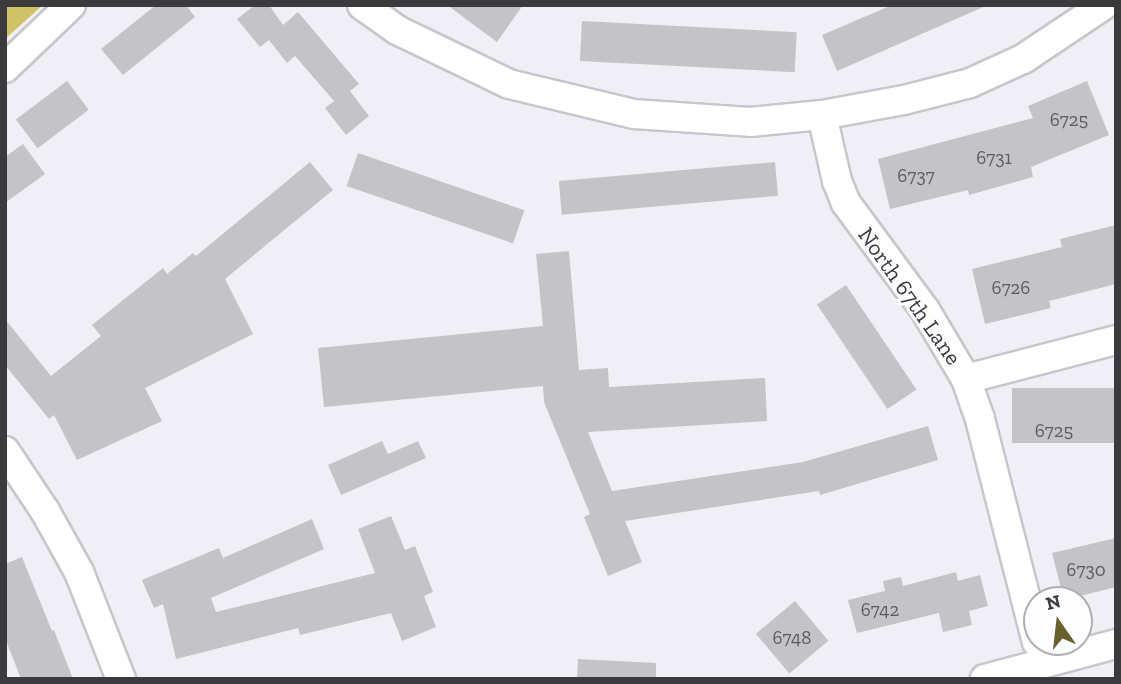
<!DOCTYPE html>
<html>
<head>
<meta charset="utf-8">
<style>
	body { margin:0 }
	#map { position:relative; width:1121px; height:684px; overflow:hidden; background:#f0eff5; font-family:"Zilla Slab",serif }
	div>[style] { position:absolute }
	[style*='--x'] { left:calc(var(--x)*1px); top:calc(var(--y)*1px); width:calc(var(--w)*1px); rotate:calc(var(--a)*1deg) }
	.green>* { inset:0; background:#d0c268 }
	.building>* { inset:0; background:#c4c3c8; transform-origin:0 0 }
	.roads { filter:drop-shadow(2px 0 #c7c6cc) drop-shadow(-2px 0 #c7c6cc) drop-shadow(0 2px #c7c6cc) drop-shadow(0 -2px #c7c6cc) }
	.street>* { height:28px; margin:-14px; padding:0 14px; transform-origin:14px; border-radius:14px; background:#fff }
	span { translate:-50% -50%; white-space:nowrap; text-align:center; line-height:1.15; -webkit-text-stroke:6px #fdfdff; paint-order:stroke }
	.number-label { font-size:19px; color:#5d5c60 }
	.number-label span { -webkit-text-stroke-width:0 }
	.street-label { font-size:23px; color:#3b3a3d }
	.frame { position:absolute; inset:0; border:7px solid #3b3a3d; pointer-events:none }
	.north { position:absolute; left:1023px; top:586px; width:70px; height:70px; box-sizing:border-box; background:#fdfdff; border:2px solid #afafb1; border-radius:50%; rotate:346deg; font-size:19px; font-weight:700; line-height:28px; text-align:center; color:#3b3a3d }
	.north::after { content:''; display:block; margin:auto; width:24px; height:32px; background:#68612d; clip-path:polygon(50% 0,100% 100%,50% 72%,0 100%) }
</style>
</head>
<body>
<div id="map">
	<div class="green">
		<i style="clip-path:polygon(5px 5px,43px 5px,5px 39px)"></i>
	</div>
	<div class="building">
		<i style="clip-path:polygon(156px 5px,186px 5px,195px 17px,123px 75px,101px 49px)"></i>
		<i style="clip-path:polygon(255px 5px,269px 5px,283px 25px,298px 12px,359px 84px,350px 91px,369px 116px,346px 135px,325px 108px,334px 101px,295px 56px,287px 63px,269px 40px,260px 47px,237px 19px)"></i>
		<i style="clip-path:polygon(447px 5px,523px 5px,497px 42px)"></i>
		<i style="clip-path:polygon(892px 5px,988px 5px,837px 71px,822px 35px)"></i>
		<i style="left:582px;top:21px;width:215px;height:40px;rotate:3deg"></i>
		<i style="left:67px;top:81px;width:36px;height:64px;rotate:53deg"></i>
		<i style="clip-path:polygon(1087px 81px,1109px 135px,1031px 167px,1033px 177px,969px 195px,968px 190px,890px 209px,878px 159px,1033px 118px,1028px 106px)"></i>
		<i style="clip-path:polygon(23px 144px,45px 174px,5px 203px,5px 157px)"></i>
		<i style="left:358px;top:153px;width:176px;height:35px;rotate:19deg"></i>
		<i style="clip-path:polygon(310px 162px,333px 190px,225px 279px,253px 334px,145px 388px,162px 421px,77px 460px,54px 415px,49px 419px,5px 365px,5px 319px,51px 376px,101px 336px,92px 325px,163px 268px,167px 274px,193px 253px,196px 256px)"></i>
		<i style="left:775px;top:162px;width:34px;height:217px;rotate:85deg"></i>
		<i style="clip-path:polygon(1116px 225px,1116px 284px,1049px 301px,1051px 308px,985px 324px,972px 269px,1062px 247px,1060px 239px)"></i>
		<i style="clip-path:polygon(569px 251px,579px 370px,608px 368px,609px 387px,765px 378px,767px 421px,588px 432px,612px 491px,803px 462px,928px 426px,938px 460px,820px 495px,819px 491px,625px 521px,642px 562px,608px 576px,584px 517px,590px 514px,544px 402px,543px 386px,324px 407px,318px 348px,543px 326px,536px 254px)"></i>
		<i style="left:846px;top:285px;width:126px;height:35px;rotate:56deg"></i>
		<i style="left:1116px;top:388px;width:55px;height:104px;rotate:90deg"></i>
		<i style="clip-path:polygon(382px 441px,388px 454px,418px 441px,426px 458px,341px 495px,328px 465px)"></i>
		<i style="clip-path:polygon(391px 516px,405px 550px,415px 546px,433px 592px,424px 596px,436px 627px,402px 641px,391px 613px,300px 635px,298px 628px,176px 659px,163px 604px,154px 608px,142px 580px,219px 548px,223px 558px,312px 519px,324px 549px,211px 598px,216px 612px,375px 573px,358px 529px)"></i>
		<i style="clip-path:polygon(1116px 538px,1116px 587px,1064px 600px,1052px 553px)"></i>
		<i style="clip-path:polygon(22px 557px,52px 631px,54px 630px,73px 679px,21px 679px,5px 638px,5px 564px)"></i>
		<i style="clip-path:polygon(956px 572px,958px 581px,980px 575px,988px 606px,969px 611px,972px 625px,943px 632px,939px 613px,857px 633px,848px 600px,885px 591px,883px 581px,901px 577px,903px 586px)"></i>
		<i style="left:795px;top:601px;width:52px;height:51px;rotate:50deg"></i>
		<i style="clip-path:polygon(578px 659px,656px 663px,656px 679px,577px 679px)"></i>
	</div>
	<div class="roads">
		<div class="street">
			<i style="--x:362;--y:5;--w:43;--a:35.5"></i>
			<i style="--x:397;--y:30;--w:124;--a:25.7"></i>
			<i style="--x:509;--y:84;--w:129;--a:13.5"></i>
			<i style="--x:634;--y:114;--w:116;--a:3.9"></i>
			<i style="--x:750;--y:122;--w:72;--a:-5.6"></i>
			<i style="--x:822;--y:115;--w:83;--a:-10.4"></i>
			<i style="--x:904;--y:100;--w:68;--a:-14.4"></i>
			<i style="--x:970;--y:83;--w:58;--a:-24.4"></i>
			<i style="--x:1023;--y:59;--w:97;--a:-33.7"></i>
			<i style="--x:5;--y:68;--w:91;--a:-43.7"></i>
			<i style="--x:822;--y:115;--w:68;--a:77.2"></i>
			<i style="--x:837;--y:181;--w:24;--a:68"></i>
			<i style="--x:846;--y:203;--w:133;--a:53.6"></i>
			<i style="--x:925;--y:310;--w:80;--a:59.3"></i>
			<i style="--x:966;--y:379;--w:42;--a:70.7"></i>
			<i style="--x:980;--y:419;--w:230;--a:75.7"></i>
			<i style="--x:966;--y:379;--w:155;--a:-14.6"></i>
			<i style="--x:5;--y:451;--w:72;--a:56.3"></i>
			<i style="--x:45;--y:511;--w:70;--a:60.9"></i>
			<i style="--x:79;--y:572;--w:115;--a:68.6"></i>
			<i style="--x:985;--y:679;--w:136;--a:-15"></i>
		</div>
	</div>
	<div class="number-label">
		<span style="left:1069px;top:120px">6725</span>
		<span style="left:994px;top:158px">6731</span>
		<span style="left:916px;top:176px">6737</span>
		<span style="left:1011px;top:288px">6726</span>
		<span style="left:1054px;top:431px">6725</span>
		<span style="left:1086px;top:570px">6730</span>
		<span style="left:880px;top:610px">6742</span>
		<span style="left:792px;top:638px">6748</span>
	</div>
	<div class="street-label">
		<span style="left:910px;top:296px;rotate:55deg">North 67th Lane</span>
	</div>
	<div class="frame"></div>
	<div class="north">N</div>
</div>
</body>
</html>
